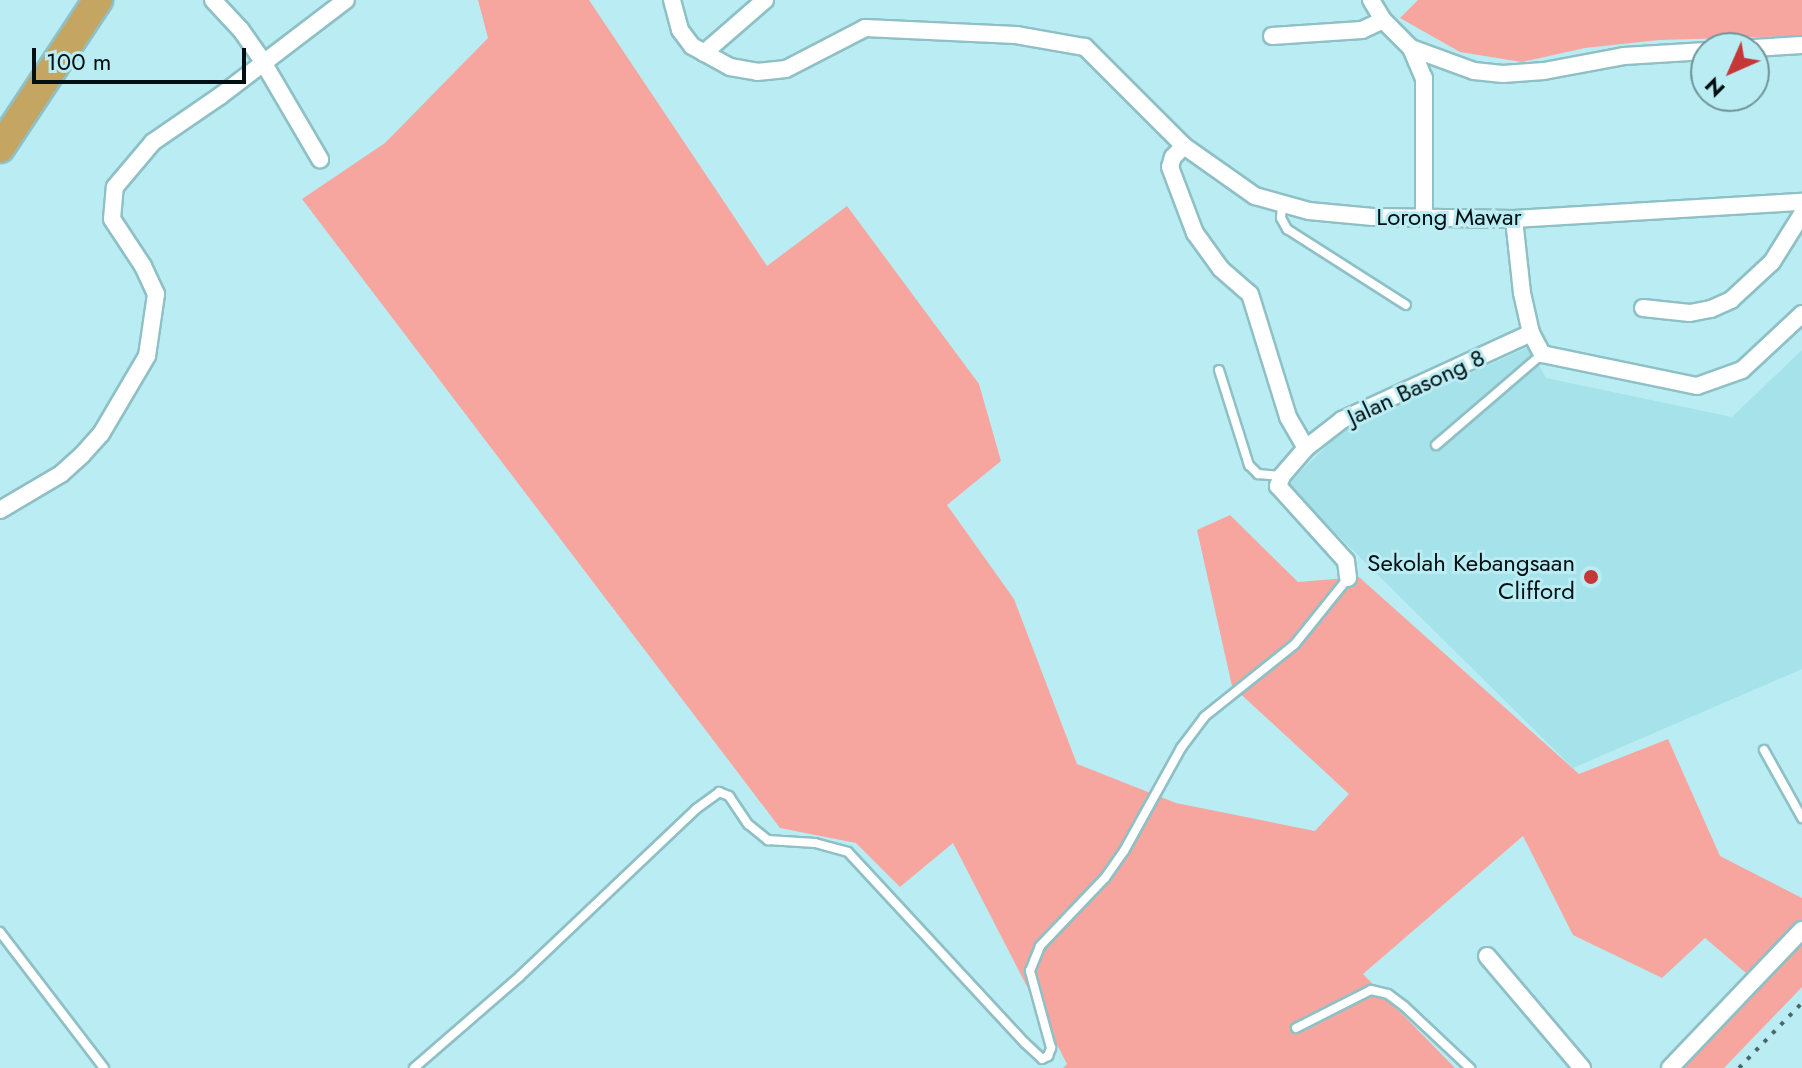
<!DOCTYPE html>
<html>
<head>
<meta charset="utf-8">
<style>
	body { margin:0 }
	#map { position:relative; width:1802px; height:1068px; overflow:hidden; background:#baedf3; font-family:Jost,sans-serif }
	div>[style] { position:absolute }
	[style*='--x'] { left:calc(var(--x)*1px); top:calc(var(--y)*1px); width:calc(var(--w)*1px); rotate:calc(var(--a)*1deg) }
	.built>* { inset:0; background:#a5e2e9 }
	.green>* { inset:0; background:#f6a69f }
	.roads { filter:drop-shadow(2px 0 #8ec0c5) drop-shadow(-2px 0 #8ec0c5) drop-shadow(0 2px #8ec0c5) drop-shadow(0 -2px #8ec0c5) }
	.lane>* { height:8px; margin:-4px; padding:0 4px; transform-origin:4px; border-radius:4px; background:#fff }
	.street>* { height:16px; margin:-8px; padding:0 8px; transform-origin:8px; border-radius:8px; background:#fff }
	.highway>* { height:28px; margin:-14px; padding:0 14px; transform-origin:14px; border-radius:14px; background:#c5a562 }
	.rail>* { height:4px; margin-top:-2px; transform-origin:0; background:repeating-linear-gradient(90deg,#496669 0 4px,transparent 0 12px) }
	.dots>* { width:22px; height:22px; translate:-50% -50%; box-sizing:border-box; border:4px solid #baedf3; border-radius:50% }
	span { translate:-50% -50%; white-space:nowrap; text-align:center; line-height:1.15; -webkit-text-stroke:6px #baedf3; paint-order:stroke }
	.street-label { font-size:24px; color:#000f11 }
	.poi-label { font-size:24px; color:#000f11 }
	.right { translate:-100% -50%; text-align:right }
	.north { position:absolute; left:1690px; top:32px; width:80px; height:80px; box-sizing:border-box; background:#baedf3; border:2px solid #709499; border-radius:50%; rotate:225deg; font-size:22px; font-weight:700; line-height:32px; text-align:center; color:#000f11 }
	.north::after { content:''; display:block; margin:auto; width:28px; height:36px; background:#c63738; clip-path:polygon(50% 0,100% 100%,50% 72%,0 100%) }
	.scale { position:absolute; left:32px; top:48px; width:214px; height:36px; box-sizing:border-box; border:4px solid #000f11; border-top:0; padding-left:10px; font-size:24px; line-height:28px; white-space:nowrap; color:#000f11; -webkit-text-stroke:6px #baedf3; paint-order:stroke }
</style>
</head>
<body>
<div id="map">
	<div class="built">
		<i style="clip-path:polygon(1529px 347px,1546px 378px,1732px 417px,1802px 350px,1802px 669px,1573px 768px,1287px 485px,1342px 431px)"></i>
	</div>
	<div class="green">
		<i style="clip-path:polygon(478px 0,589px 0,767px 266px,847px 206px,979px 384px,1001px 461px,947px 505px,1014px 599px,1077px 764px,1176px 803px,1315px 831px,1349px 794px,1232px 686px,1197px 530px,1230px 515px,1298px 582px,1359px 577px,1579px 774px,1668px 739px,1720px 856px,1802px 898px,1802px 919px,1746px 973px,1705px 938px,1662px 978px,1573px 935px,1523px 836px,1363px 974px,1455px 1068px,1063px 1068px,1067px 1064px,953px 843px,900px 887px,856px 843px,780px 828px,302px 199px,385px 143px,488px 38px)"></i>
		<i style="clip-path:polygon(1418px 0,1802px 0,1802px 36px,1659px 40px,1585px 48px,1522px 62px,1460px 52px,1400px 18px)"></i>
		<i style="clip-path:polygon(1802px 940px,1802px 987px,1724px 1068px,1681px 1068px)"></i>
	</div>
	<div class="roads">
		<div class="lane">
			<i style="--x:1282;--y:204;--w:14;--a:94"></i>
			<i style="--x:1281;--y:218;--w:13;--a:61"></i>
			<i style="--x:1287;--y:229;--w:141;--a:32.6"></i>
			<i style="--x:1219;--y:370;--w:100;--a:72.5"></i>
			<i style="--x:1249;--y:465;--w:13;--a:45"></i>
			<i style="--x:1258;--y:474;--w:23;--a:5"></i>
			<i style="--x:1436;--y:445;--w:140;--a:-40.6"></i>
			<i style="--x:1764;--y:750;--w:78;--a:60.8"></i>
			<i style="--x:0;--y:932;--w:171;--a:52.6"></i>
			<i style="--x:1296;--y:1028;--w:84;--a:-26.9"></i>
			<i style="--x:1371;--y:990;--w:17;--a:13"></i>
			<i style="--x:1388;--y:994;--w:20;--a:37"></i>
			<i style="--x:1404;--y:1006;--w:91;--a:43.2"></i>
			<i style="--x:414;--y:1068;--w:139;--a:-40.9"></i>
			<i style="--x:519;--y:977;--w:244;--a:-43.5"></i>
			<i style="--x:696;--y:809;--w:29;--a:-36"></i>
			<i style="--x:719;--y:792;--w:11;--a:22"></i>
			<i style="--x:729;--y:796;--w:34;--a:56"></i>
			<i style="--x:748;--y:824;--w:26;--a:39"></i>
			<i style="--x:768;--y:840;--w:47;--a:3.7"></i>
			<i style="--x:815;--y:843;--w:34;--a:15"></i>
			<i style="--x:848;--y:852;--w:260;--a:47.2"></i>
			<i style="--x:1025;--y:1043;--w:23;--a:43"></i>
			<i style="--x:1042;--y:1059;--w:7;--a:-27"></i>
			<i style="--x:1048;--y:1056;--w:9;--a:-69"></i>
			<i style="--x:1051;--y:1048;--w:80;--a:-105.3"></i>
			<i style="--x:1030;--y:971;--w:27;--a:-68"></i>
			<i style="--x:1040;--y:946;--w:94;--a:-46.3"></i>
			<i style="--x:1105;--y:878;--w:33;--a:-55"></i>
			<i style="--x:1124;--y:851;--w:118;--a:-61"></i>
			<i style="--x:1181;--y:748;--w:39;--a:-53"></i>
			<i style="--x:1204;--y:717;--w:117;--a:-38.7"></i>
			<i style="--x:1295;--y:644;--w:85;--a:-51.2"></i>
		</div>
		<div class="street">
			<i style="--x:213;--y:0;--w:41;--a:47"></i>
			<i style="--x:241;--y:30;--w:39;--a:55"></i>
			<i style="--x:263;--y:62;--w:113;--a:59.6"></i>
			<i style="--x:672;--y:0;--w:31;--a:75"></i>
			<i style="--x:680;--y:30;--w:20;--a:53"></i>
			<i style="--x:692;--y:46;--w:43;--a:28.9"></i>
			<i style="--x:730;--y:67;--w:27;--a:10"></i>
			<i style="--x:757;--y:72;--w:29;--a:-6"></i>
			<i style="--x:786;--y:69;--w:89;--a:-27.4"></i>
			<i style="--x:865;--y:28;--w:151;--a:2.7"></i>
			<i style="--x:1016;--y:35;--w:70;--a:9.9"></i>
			<i style="--x:1085;--y:47;--w:140;--a:45"></i>
			<i style="--x:1184;--y:146;--w:87;--a:35.2"></i>
			<i style="--x:1255;--y:196;--w:56;--a:15.5"></i>
			<i style="--x:1309;--y:211;--w:64;--a:5.4"></i>
			<i style="--x:1373;--y:217;--w:141;--a:0.8"></i>
			<i style="--x:1514;--y:219;--w:289;--a:-3.4"></i>
			<i style="--x:1371;--y:0;--w:23;--a:59"></i>
			<i style="--x:1383;--y:20;--w:40;--a:45"></i>
			<i style="--x:1411;--y:48;--w:33;--a:67"></i>
			<i style="--x:1424;--y:78;--w:138;--a:90"></i>
			<i style="--x:1272;--y:36;--w:90;--a:-3.8"></i>
			<i style="--x:1362;--y:30;--w:23;--a:-25"></i>
			<i style="--x:1411;--y:48;--w:67;--a:20.1"></i>
			<i style="--x:1474;--y:71;--w:29;--a:6"></i>
			<i style="--x:1503;--y:74;--w:41;--a:-4.2"></i>
			<i style="--x:1544;--y:71;--w:81;--a:-10.6"></i>
			<i style="--x:1624;--y:56;--w:82;--a:-3.5"></i>
			<i style="--x:1754;--y:48;--w:48;--a:-3.6"></i>
			<i style="--x:704;--y:53;--w:81;--a:-41"></i>
			<i style="--x:1184;--y:146;--w:16;--a:135"></i>
			<i style="--x:1173;--y:157;--w:10;--a:107"></i>
			<i style="--x:1170;--y:167;--w:71;--a:69.3"></i>
			<i style="--x:1195;--y:233;--w:44;--a:54.2"></i>
			<i style="--x:1221;--y:269;--w:38;--a:41"></i>
			<i style="--x:1250;--y:294;--w:129;--a:72.8"></i>
			<i style="--x:1288;--y:417;--w:36;--a:60"></i>
			<i style="--x:1306;--y:448;--w:37;--a:131"></i>
			<i style="--x:1282;--y:476;--w:11;--a:112"></i>
			<i style="--x:1278;--y:486;--w:101;--a:47.8"></i>
			<i style="--x:1346;--y:561;--w:17;--a:83"></i>
			<i style="--x:1514;--y:219;--w:74;--a:83.8"></i>
			<i style="--x:1522;--y:293;--w:41;--a:77.3"></i>
			<i style="--x:1531;--y:333;--w:24;--a:62"></i>
			<i style="--x:1542;--y:354;--w:158;--a:11.7"></i>
			<i style="--x:1697;--y:386;--w:48;--a:-19.6"></i>
			<i style="--x:1742;--y:370;--w:82;--a:-43"></i>
			<i style="--x:1643;--y:308;--w:47;--a:6.1"></i>
			<i style="--x:1690;--y:313;--w:21;--a:-11"></i>
			<i style="--x:1711;--y:309;--w:22;--a:-24"></i>
			<i style="--x:1731;--y:300;--w:56;--a:-42.8"></i>
			<i style="--x:1772;--y:262;--w:57;--a:-58"></i>
			<i style="--x:1306;--y:448;--w:46;--a:-37.9"></i>
			<i style="--x:1342;--y:420;--w:208;--a:-24.7"></i>
			<i style="--x:0;--y:510;--w:71;--a:-30.5"></i>
			<i style="--x:61;--y:474;--w:28;--a:-42"></i>
			<i style="--x:82;--y:455;--w:28;--a:-48"></i>
			<i style="--x:101;--y:434;--w:91;--a:-59.5"></i>
			<i style="--x:147;--y:356;--w:63;--a:-81.7"></i>
			<i style="--x:156;--y:294;--w:31;--a:-115"></i>
			<i style="--x:143;--y:266;--w:56;--a:-123.4"></i>
			<i style="--x:112;--y:219;--w:32;--a:-85"></i>
			<i style="--x:115;--y:187;--w:59;--a:-49.8"></i>
			<i style="--x:153;--y:142;--w:81;--a:-34.5"></i>
			<i style="--x:220;--y:96;--w:158;--a:-37.3"></i>
			<i style="--x:1487;--y:956;--w:147;--a:49.7"></i>
			<i style="--x:1670;--y:1068;--w:191;--a:-46.3"></i>
		</div>
		<div class="highway">
			<i style="--x:0;--y:148;--w:178;--a:-56.5"></i>
		</div>
	</div>
	<div class="rail">
		<i style="--x:1739;--y:1068;--w:91;--a:-45.9"></i>
	</div>
	<div class="dots">
		<i style="left:1591px;top:577px;background:#c63738"></i>
	</div>
	<div class="street-label">
		<span style="left:1449px;top:217px">Lorong Mawar</span>
		<span style="left:1416px;top:387px;rotate:-25deg">Jalan Basong 8</span>
	</div>
	<div class="poi-label">
		<span class="right" style="left:1575px;top:577px">Sekolah Kebangsaan<br>Clifford</span>
	</div>
	<div class="north">N</div>
	<div class="scale">100 m</div>
</div>
</body>
</html>
